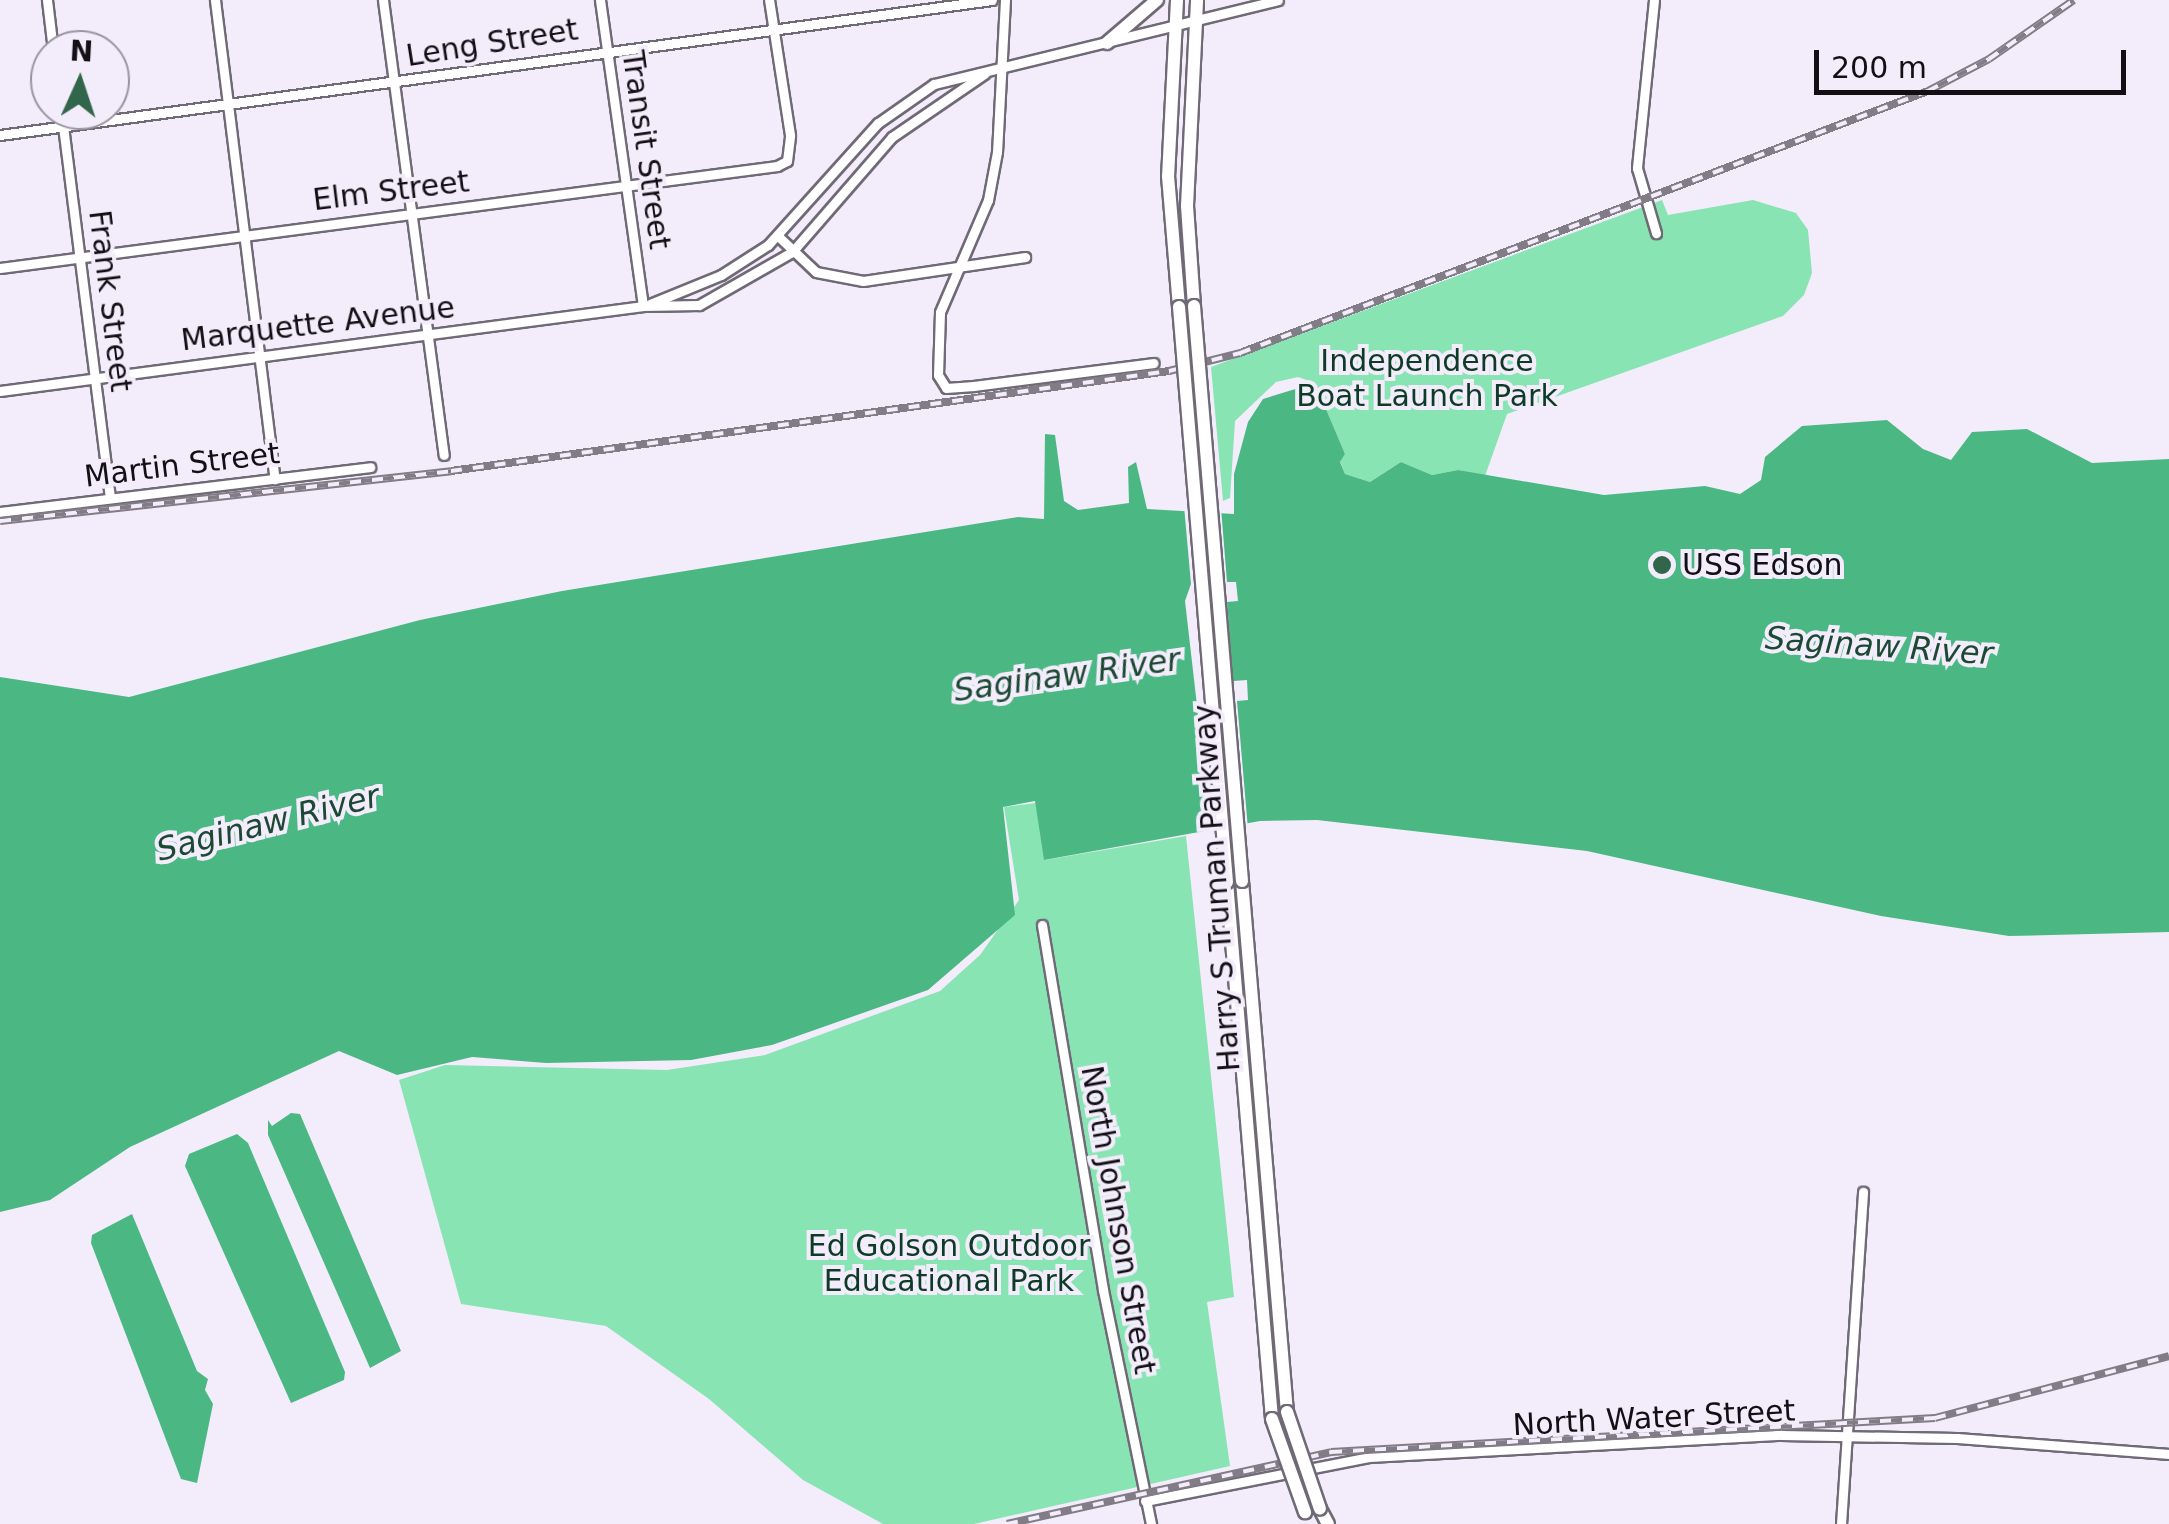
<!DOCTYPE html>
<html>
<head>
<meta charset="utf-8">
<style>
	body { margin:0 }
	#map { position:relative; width:2169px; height:1524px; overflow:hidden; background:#f3ecfb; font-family:"DejaVu Sans",sans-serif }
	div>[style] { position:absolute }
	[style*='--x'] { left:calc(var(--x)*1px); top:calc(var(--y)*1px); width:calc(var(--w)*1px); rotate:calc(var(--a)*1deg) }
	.green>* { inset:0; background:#89e4b4 }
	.water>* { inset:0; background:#4bb884 }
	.pier>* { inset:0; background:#f3ecfb }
	.roads { filter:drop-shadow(2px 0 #706976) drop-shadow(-2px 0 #706976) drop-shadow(0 2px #706976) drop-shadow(0 -2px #706976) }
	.street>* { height:9px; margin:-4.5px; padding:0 4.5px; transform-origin:4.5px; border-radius:4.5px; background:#fff }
	.secondary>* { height:12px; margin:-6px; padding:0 6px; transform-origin:6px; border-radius:6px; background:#fff }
	.rail>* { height:8px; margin-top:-4px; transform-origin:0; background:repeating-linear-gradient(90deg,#f3ecfb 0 11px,#817c86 0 22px); box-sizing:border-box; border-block:2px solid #817c86 }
	.bridges { filter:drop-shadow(2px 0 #706976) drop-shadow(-2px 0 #706976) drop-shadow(0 2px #706976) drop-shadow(0 -2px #706976) }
	.secondary-bridge>* { height:12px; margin:-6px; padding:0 6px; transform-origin:6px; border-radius:6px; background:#fff }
	.dots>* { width:28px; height:28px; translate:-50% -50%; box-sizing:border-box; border:5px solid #f3ecfb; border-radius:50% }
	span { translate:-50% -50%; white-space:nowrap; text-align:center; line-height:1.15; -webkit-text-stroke:8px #f3ecfb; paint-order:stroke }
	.street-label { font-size:30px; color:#121015 }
	.park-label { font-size:30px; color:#0d3b26 }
	.poi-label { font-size:30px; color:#121015 }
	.left { translate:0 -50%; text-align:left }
	.water-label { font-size:32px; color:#1c4933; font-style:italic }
	.north { position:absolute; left:30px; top:30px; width:100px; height:100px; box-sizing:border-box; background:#f3ecfb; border:2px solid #99949f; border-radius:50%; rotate:3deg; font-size:28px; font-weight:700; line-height:40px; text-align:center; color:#121015 }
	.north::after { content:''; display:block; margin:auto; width:35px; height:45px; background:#31664b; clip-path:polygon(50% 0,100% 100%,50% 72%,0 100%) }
	.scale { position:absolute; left:1814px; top:50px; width:312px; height:45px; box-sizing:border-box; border:5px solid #121015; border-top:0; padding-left:12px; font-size:30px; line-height:35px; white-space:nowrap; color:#121015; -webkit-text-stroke:8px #f3ecfb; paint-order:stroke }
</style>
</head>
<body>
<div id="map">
	<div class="green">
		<i style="clip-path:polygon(1662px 200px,1668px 215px,1753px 200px,1796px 213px,1808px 230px,1812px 273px,1804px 295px,1783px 316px,1507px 414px,1485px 476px,1458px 470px,1432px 475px,1401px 462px,1370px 482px,1345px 474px,1340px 461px,1345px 454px,1315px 383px,1298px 377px,1276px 382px,1235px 421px,1230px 498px,1223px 501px,1211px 367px)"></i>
		<i style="clip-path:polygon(1036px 803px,1045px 860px,1186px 836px,1234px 1297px,1207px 1302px,1230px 1466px,974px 1524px,883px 1524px,803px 1480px,709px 1399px,606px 1326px,461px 1304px,399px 1080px,445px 1065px,667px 1070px,765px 1055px,940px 991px,980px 955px,1019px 900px,1004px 807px)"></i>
	</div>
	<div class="water">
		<i style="clip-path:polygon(1315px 383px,1345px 454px,1340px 462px,1345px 474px,1370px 482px,1401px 462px,1432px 475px,1458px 470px,1604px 495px,1705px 486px,1740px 494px,1761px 480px,1765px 457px,1802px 426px,1887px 420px,1923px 449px,1951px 460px,1972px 432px,2027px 429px,2092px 463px,2169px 459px,2169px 932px,2009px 936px,1881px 916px,1587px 851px,1317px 820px,1260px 821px,1044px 860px,1035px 801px,1003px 807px,1015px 915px,928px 990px,772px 1045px,691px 1060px,546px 1063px,472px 1057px,397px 1075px,339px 1051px,130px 1147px,50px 1200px,0 1212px,0 677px,129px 697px,420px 620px,562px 591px,1018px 517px,1044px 519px,1045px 434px,1055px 435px,1064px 501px,1078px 510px,1129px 503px,1128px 467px,1136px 462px,1147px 509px,1234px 514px,1234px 474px,1248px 422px,1263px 399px)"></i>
		<i style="clip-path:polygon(291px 1113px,300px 1114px,401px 1351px,370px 1368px,268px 1135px,268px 1120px,272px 1126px)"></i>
		<i style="clip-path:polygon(237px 1134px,248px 1143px,345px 1372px,344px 1380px,291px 1403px,185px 1166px,189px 1154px)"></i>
		<i style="clip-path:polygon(132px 1214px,197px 1371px,208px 1379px,205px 1390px,213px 1404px,197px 1483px,181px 1479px,91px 1243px,92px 1235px)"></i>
	</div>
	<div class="pier">
		<i style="clip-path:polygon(1184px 506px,1221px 508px,1227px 582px,1236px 582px,1238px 601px,1227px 602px,1233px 681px,1247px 680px,1248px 700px,1237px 701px,1248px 829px,1212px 836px,1185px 601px,1191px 584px)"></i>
	</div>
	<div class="roads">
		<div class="street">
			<i style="--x:47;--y:0;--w:50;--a:83.2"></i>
			<i style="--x:215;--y:0;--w:483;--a:82.9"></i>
			<i style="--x:383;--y:0;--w:459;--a:82.4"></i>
			<i style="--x:600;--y:0;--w:309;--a:82"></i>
			<i style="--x:1005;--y:0;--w:152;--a:93"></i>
			<i style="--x:997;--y:152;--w:49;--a:100.6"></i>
			<i style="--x:988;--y:200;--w:122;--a:113.2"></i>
			<i style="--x:940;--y:312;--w:63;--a:91.8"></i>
			<i style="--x:938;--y:375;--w:15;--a:58"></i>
			<i style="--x:946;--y:388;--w:28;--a:-4"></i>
			<i style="--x:974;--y:386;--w:181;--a:-7.3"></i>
			<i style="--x:1654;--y:0;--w:169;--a:95.8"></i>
			<i style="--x:1637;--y:168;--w:68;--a:73.7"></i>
			<i style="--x:61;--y:110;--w:391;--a:82.8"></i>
			<i style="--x:0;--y:135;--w:1001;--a:-7.75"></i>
			<i style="--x:778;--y:236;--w:52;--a:43.5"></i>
			<i style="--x:816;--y:272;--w:48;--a:10.8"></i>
			<i style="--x:863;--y:281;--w:164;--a:-8.4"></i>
			<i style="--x:0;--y:268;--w:784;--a:-7.48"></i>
			<i style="--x:777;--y:166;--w:11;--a:-27"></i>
			<i style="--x:787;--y:161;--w:26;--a:-83"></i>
			<i style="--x:790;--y:135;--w:137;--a:-98.8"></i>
			<i style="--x:650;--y:304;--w:77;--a:-22.2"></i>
			<i style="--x:721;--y:275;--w:56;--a:-32.6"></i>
			<i style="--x:768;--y:245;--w:164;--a:-48"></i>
			<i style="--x:878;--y:123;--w:68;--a:-34.9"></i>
			<i style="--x:934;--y:84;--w:354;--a:-13.7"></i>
			<i style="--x:0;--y:391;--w:649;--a:-7.53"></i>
			<i style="--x:643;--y:306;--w:56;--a:-1"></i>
			<i style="--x:699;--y:305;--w:107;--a:-29.7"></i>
			<i style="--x:792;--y:252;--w:152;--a:-49"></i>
			<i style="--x:892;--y:137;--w:112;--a:-34.4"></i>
			<i style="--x:0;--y:512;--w:373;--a:-6.9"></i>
			<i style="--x:1042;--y:925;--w:370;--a:80.5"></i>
			<i style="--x:1103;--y:1290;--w:239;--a:78.4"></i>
			<i style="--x:1145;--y:1501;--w:228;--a:-11.1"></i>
			<i style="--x:1369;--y:1457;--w:413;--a:-3.1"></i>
			<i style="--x:1781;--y:1435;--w:176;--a:1"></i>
			<i style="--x:1957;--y:1438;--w:213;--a:4.3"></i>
			<i style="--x:1841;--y:1524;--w:333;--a:-86.2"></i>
		</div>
		<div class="secondary">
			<i style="--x:1177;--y:0;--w:176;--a:92.9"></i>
			<i style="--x:1168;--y:176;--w:131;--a:85.2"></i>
			<i style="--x:1107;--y:43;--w:66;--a:-40.7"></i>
			<i style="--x:1194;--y:306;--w:100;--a:-94"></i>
			<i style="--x:1187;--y:206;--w:206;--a:-87.2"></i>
			<i style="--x:1242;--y:881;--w:533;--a:85.16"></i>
			<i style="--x:1227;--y:882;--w:539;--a:85.21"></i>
			<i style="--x:1320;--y:1509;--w:17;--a:62"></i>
		</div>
	</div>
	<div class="rail">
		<i style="--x:0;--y:521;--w:454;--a:-6.3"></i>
		<i style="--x:451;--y:471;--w:725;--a:-7.93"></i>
		<i style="--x:1169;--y:371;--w:73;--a:-14.2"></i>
		<i style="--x:1240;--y:353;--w:736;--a:-20.85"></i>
		<i style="--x:1928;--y:91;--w:69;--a:-27.7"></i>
		<i style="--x:1989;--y:59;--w:103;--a:-34.8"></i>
		<i style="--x:1007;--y:1524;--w:332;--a:-12.5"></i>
		<i style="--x:1331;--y:1452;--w:605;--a:-3.22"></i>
		<i style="--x:1935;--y:1418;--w:242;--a:-14.8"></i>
	</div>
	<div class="bridges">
		<div class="secondary-bridge">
			<i style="--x:1194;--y:306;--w:577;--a:85.23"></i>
			<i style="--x:1179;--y:307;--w:577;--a:85.23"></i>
			<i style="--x:1287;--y:1412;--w:102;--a:71.2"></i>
			<i style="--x:1272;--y:1419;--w:99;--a:70.5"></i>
		</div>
	</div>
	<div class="dots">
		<i style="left:1662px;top:565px;background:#31664b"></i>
	</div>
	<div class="street-label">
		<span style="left:492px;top:43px;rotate:-9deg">Leng Street</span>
		<span style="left:646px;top:150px;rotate:82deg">Transit Street</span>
		<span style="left:391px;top:191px;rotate:-7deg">Elm Street</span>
		<span style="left:110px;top:301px;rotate:83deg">Frank Street</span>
		<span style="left:318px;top:324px;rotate:-7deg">Marquette Avenue</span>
		<span style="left:182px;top:465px;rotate:-7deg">Martin Street</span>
		<span style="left:1217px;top:888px;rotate:-94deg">Harry S Truman Parkway</span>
		<span style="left:1118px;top:1220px;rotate:80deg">North Johnson Street</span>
		<span style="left:1654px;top:1418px;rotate:-3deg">North Water Street</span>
	</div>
	<div class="park-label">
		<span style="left:1427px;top:378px">Independence<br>Boat Launch Park</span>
		<span style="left:949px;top:1263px">Ed Golson Outdoor<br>Educational Park</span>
	</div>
	<div class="poi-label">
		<span class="left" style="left:1682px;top:565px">USS Edson</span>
	</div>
	<div class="water-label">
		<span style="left:1879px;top:646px;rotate:4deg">Saginaw River</span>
		<span style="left:1067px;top:675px;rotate:-8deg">Saginaw River</span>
		<span style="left:268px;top:823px;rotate:-14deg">Saginaw River</span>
	</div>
	<div class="north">N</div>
	<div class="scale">200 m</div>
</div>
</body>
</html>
